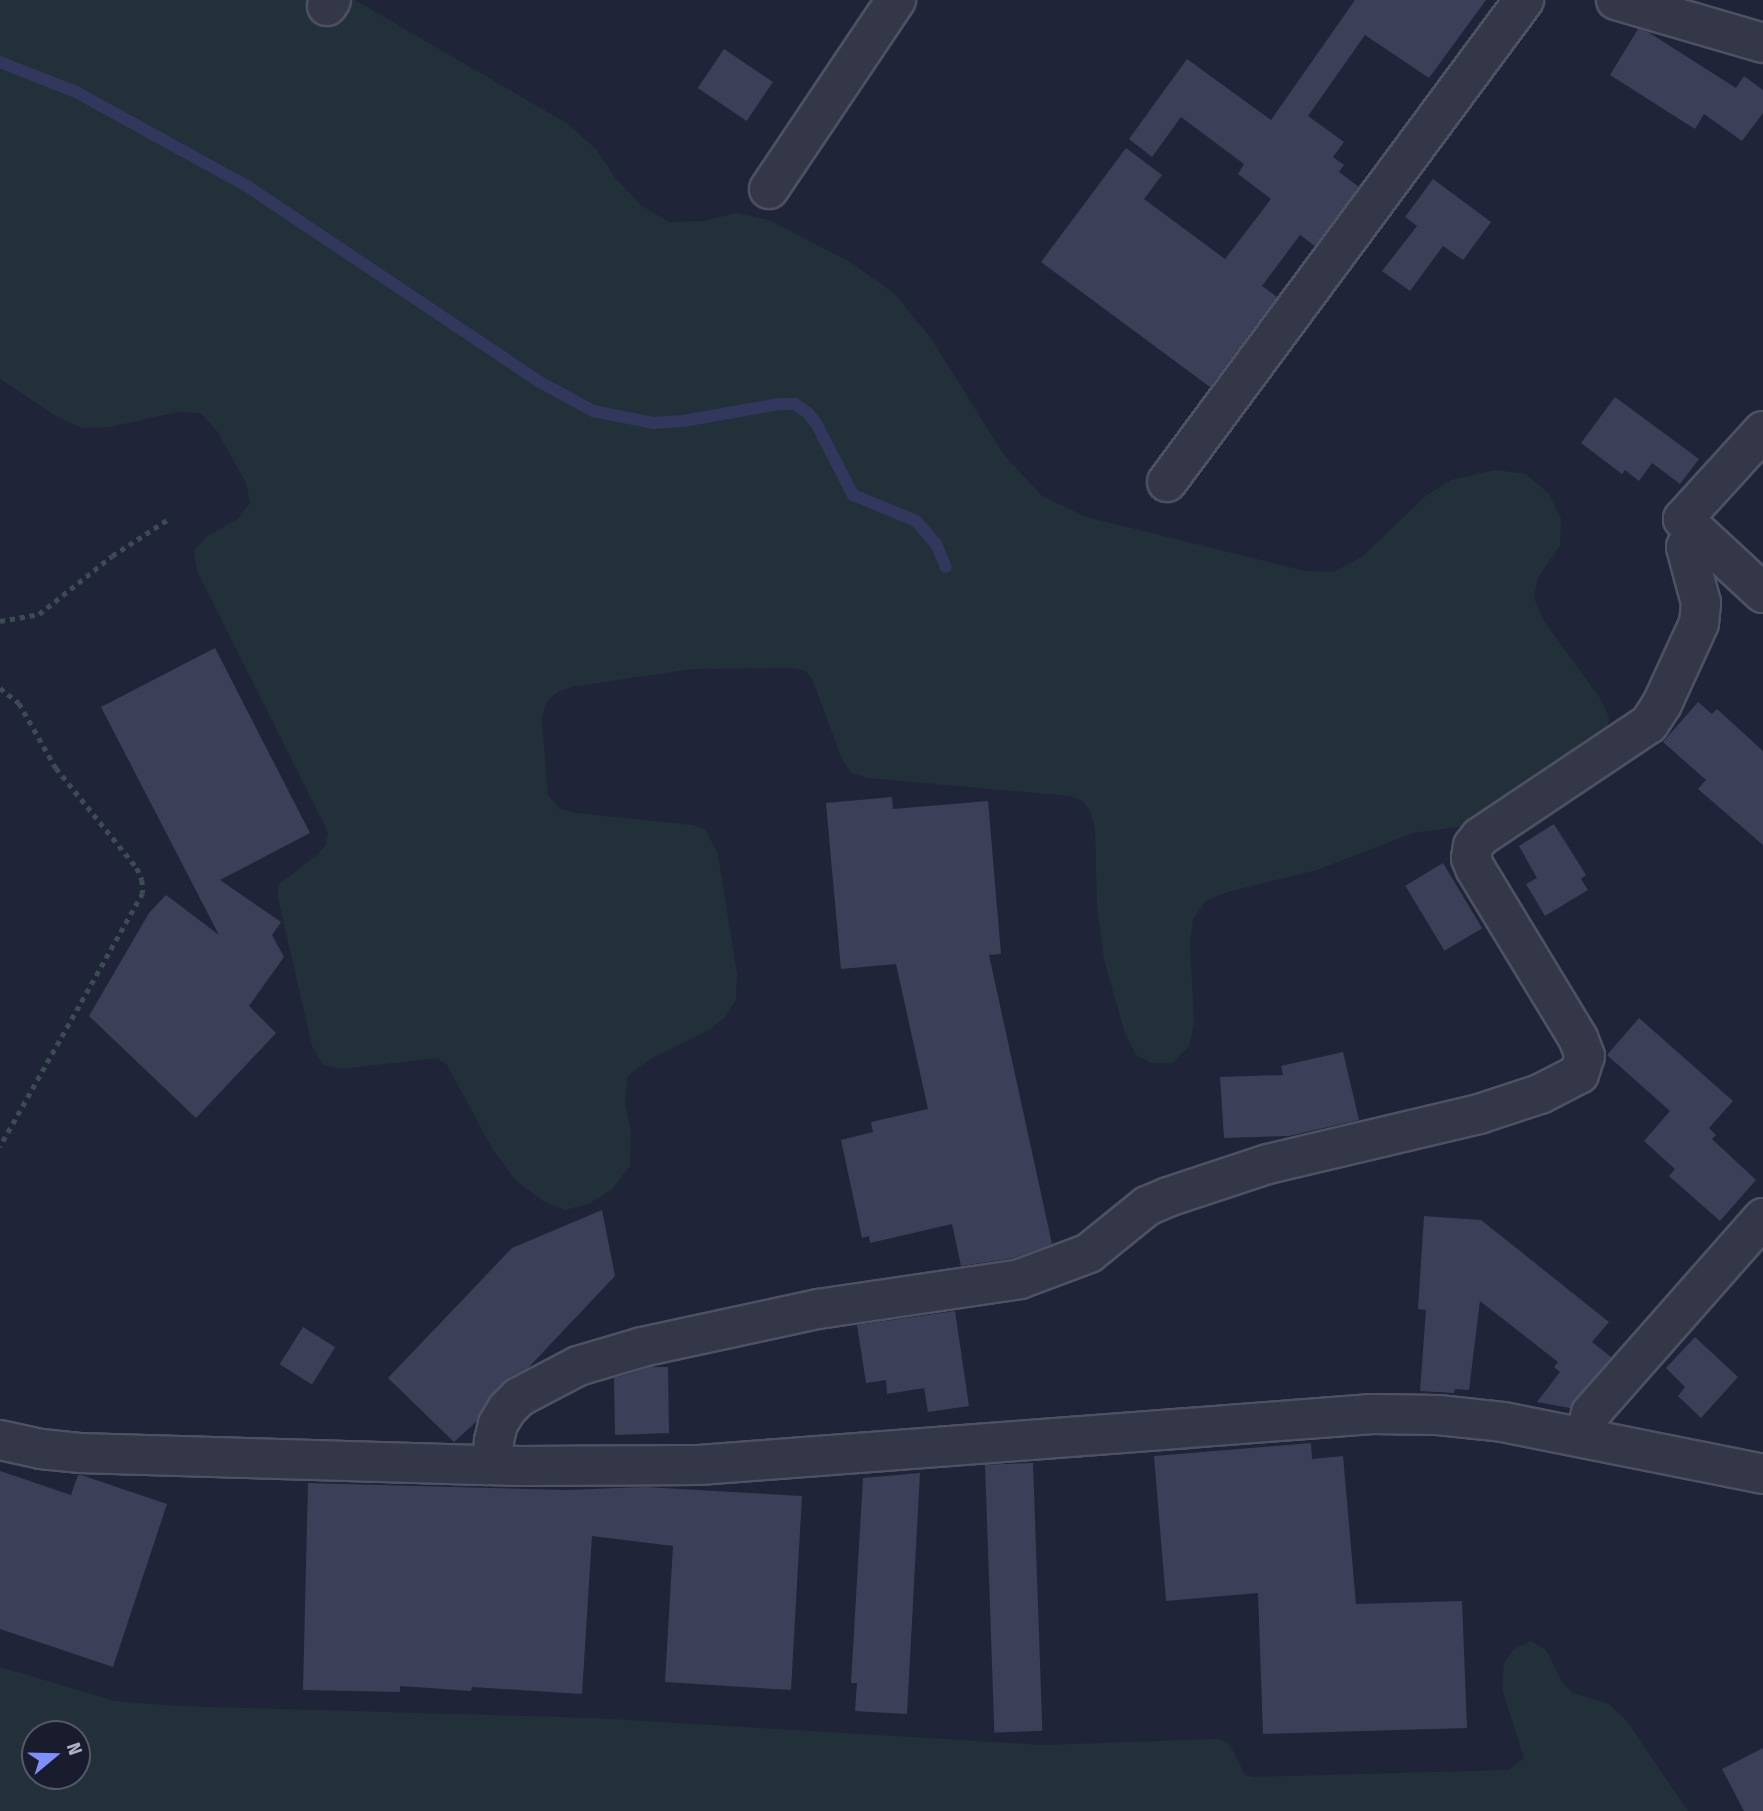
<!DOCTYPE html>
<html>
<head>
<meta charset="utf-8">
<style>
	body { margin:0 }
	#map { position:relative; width:1763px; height:1811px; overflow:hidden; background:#202438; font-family:"Fira Sans Condensed",sans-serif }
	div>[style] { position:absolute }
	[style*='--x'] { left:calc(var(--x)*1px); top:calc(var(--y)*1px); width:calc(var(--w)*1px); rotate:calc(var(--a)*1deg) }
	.green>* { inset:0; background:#223039 }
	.stream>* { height:12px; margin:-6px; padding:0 6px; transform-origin:6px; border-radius:6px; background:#32385d }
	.building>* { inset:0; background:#3c3f58; transform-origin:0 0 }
	.path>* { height:4.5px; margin-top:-2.25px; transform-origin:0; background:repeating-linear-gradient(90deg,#3c4c53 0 5px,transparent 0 10px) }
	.roads { filter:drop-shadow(2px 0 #4e5163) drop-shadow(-2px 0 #4e5163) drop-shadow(0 2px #4e5163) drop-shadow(0 -2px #4e5163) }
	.minor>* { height:38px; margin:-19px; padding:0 19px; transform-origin:19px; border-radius:19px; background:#333748 }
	span { translate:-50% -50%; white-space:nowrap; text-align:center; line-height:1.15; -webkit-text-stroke:6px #191c2d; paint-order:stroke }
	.north { position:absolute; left:21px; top:1720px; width:70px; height:70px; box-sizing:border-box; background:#191c2d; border:2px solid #55586a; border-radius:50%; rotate:71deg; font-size:19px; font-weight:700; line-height:28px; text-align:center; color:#aeb1c5 }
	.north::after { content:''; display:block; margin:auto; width:24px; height:32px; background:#7f8ef9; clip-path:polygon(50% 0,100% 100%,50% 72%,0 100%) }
</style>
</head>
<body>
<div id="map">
	<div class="green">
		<i style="clip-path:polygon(0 0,355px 0,568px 124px,597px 150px,616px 179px,642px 206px,669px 222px,703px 221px,737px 213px,769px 220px,850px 262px,895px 294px,932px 340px,1004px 455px,1042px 496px,1086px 517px,1305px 571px,1334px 572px,1363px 556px,1427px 495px,1451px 480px,1496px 470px,1526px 474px,1549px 494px,1561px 519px,1560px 546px,1538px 577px,1534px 598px,1544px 621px,1600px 698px,1609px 717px,1606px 737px,1472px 825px,1413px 833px,1317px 870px,1227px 892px,1206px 901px,1193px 919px,1190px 943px,1194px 1023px,1189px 1046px,1173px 1063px,1151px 1063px,1136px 1055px,1125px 1033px,1104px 960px,1097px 907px,1095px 828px,1091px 813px,1083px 801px,1069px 796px,868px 778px,851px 773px,841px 757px,813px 681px,806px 671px,795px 668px,693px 669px,571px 687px,556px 693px,545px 705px,542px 721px,548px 795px,560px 809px,577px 813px,692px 825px,705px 829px,718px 854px,737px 974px,736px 1000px,726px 1016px,711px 1029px,650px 1059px,628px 1076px,625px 1103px,631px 1132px,630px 1166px,612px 1189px,588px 1204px,565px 1210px,543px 1201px,516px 1181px,493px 1150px,447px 1065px,437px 1058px,342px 1069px,323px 1065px,312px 1046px,278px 898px,278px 885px,318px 854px,326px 845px,328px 832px,197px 571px,194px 551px,206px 537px,239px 518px,250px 503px,246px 483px,217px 431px,201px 413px,178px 412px,110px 427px,81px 428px,54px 415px,0 379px)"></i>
		<i style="clip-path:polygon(evenodd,1531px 1641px,1546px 1650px,1562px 1682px,1573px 1693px,1609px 1704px,1626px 1720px,1688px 1811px,0 1811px,0 1667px,115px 1701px,176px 1706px,596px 1718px,1043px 1745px,1218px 1739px,1227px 1742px,1232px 1749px,1245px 1775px,1254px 1777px,1508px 1770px,1524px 1758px,1502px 1689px,1504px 1663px,1514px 1649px,1531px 1641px,77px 1734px,77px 1776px,35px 1776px,35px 1734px,77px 1734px)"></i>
	</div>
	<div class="stream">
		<i style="--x:0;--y:62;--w:82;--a:21.5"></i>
		<i style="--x:76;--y:92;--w:195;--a:28.8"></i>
		<i style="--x:247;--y:186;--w:353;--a:33.8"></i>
		<i style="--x:540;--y:382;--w:60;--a:28.7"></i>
		<i style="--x:593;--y:411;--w:61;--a:11.3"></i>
		<i style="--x:653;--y:423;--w:30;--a:-4"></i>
		<i style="--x:683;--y:421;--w:97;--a:-10"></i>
		<i style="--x:779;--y:404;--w:16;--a:0"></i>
		<i style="--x:795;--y:404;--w:16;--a:35"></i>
		<i style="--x:808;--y:413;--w:15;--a:53"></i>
		<i style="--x:817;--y:425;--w:79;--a:62.8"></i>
		<i style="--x:853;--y:495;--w:68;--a:22.4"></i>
		<i style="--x:916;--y:521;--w:30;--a:49"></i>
		<i style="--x:936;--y:544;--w:25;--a:67"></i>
	</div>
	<div class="building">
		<i style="clip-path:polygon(1355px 0,1486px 0,1429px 78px,1365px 35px,1308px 116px,1344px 142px,1333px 157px,1344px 165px,1339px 172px,1359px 187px,1315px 246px,1300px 235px,1262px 286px,1277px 297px,1210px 387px,1041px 262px,1126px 148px,1162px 175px,1144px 199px,1225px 259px,1271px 199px,1238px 174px,1244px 164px,1181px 117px,1152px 157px,1129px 139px,1187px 59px,1271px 120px)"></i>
		<i style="clip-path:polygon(1638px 29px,1648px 32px,1736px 88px,1744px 76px,1763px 90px,1763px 113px,1742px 141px,1704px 114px,1695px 129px,1610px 75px)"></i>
		<i style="left:724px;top:49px;width:59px;height:47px;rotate:34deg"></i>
		<i style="clip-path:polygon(1433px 179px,1491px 222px,1463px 260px,1443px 246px,1410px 291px,1382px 271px,1417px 226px,1405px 217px)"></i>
		<i style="clip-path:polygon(1615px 397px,1699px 459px,1680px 484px,1652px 463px,1639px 481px,1625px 470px,1622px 474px,1581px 443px)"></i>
		<i style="clip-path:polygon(215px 648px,310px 833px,220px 880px,281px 922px,272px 935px,284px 957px,249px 1006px,276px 1033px,196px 1118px,89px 1016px,149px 913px,166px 895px,219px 935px,101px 707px)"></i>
		<i style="clip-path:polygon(1698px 702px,1712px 714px,1717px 709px,1763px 751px,1763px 845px,1698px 789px,1706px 780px,1663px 742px)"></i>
		<i style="clip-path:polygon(892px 797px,893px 809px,988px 801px,1001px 954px,989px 955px,1052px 1244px,1014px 1258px,961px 1266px,952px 1224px,870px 1243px,869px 1236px,862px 1238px,841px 1140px,873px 1132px,871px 1122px,928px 1109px,896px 964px,841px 969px,826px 803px)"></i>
		<i style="clip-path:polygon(1554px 824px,1586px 875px,1581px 879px,1588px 890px,1545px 916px,1526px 884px,1537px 878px,1519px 846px)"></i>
		<i style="left:1443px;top:863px;width:76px;height:44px;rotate:59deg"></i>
		<i style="clip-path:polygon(1639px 1018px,1733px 1101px,1709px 1128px,1716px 1135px,1712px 1139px,1756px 1180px,1720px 1221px,1669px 1176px,1675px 1169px,1644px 1141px,1670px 1111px,1607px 1055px)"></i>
		<i style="clip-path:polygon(1343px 1052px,1359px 1120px,1289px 1136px,1224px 1138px,1220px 1077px,1283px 1075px,1281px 1066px)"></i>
		<i style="clip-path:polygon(602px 1210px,615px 1276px,528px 1368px,508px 1378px,492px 1394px,476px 1422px,454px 1442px,388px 1378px,512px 1248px)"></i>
		<i style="clip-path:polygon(1424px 1216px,1481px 1220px,1609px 1322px,1592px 1342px,1611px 1357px,1570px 1408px,1537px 1402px,1560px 1372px,1554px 1367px,1558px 1362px,1480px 1301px,1469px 1390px,1455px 1389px,1454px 1393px,1420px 1391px,1426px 1310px,1418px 1309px)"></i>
		<i style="clip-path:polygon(955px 1311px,969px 1406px,928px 1412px,924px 1388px,887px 1394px,886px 1380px,866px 1383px,857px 1325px)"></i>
		<i style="left:303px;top:1327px;width:38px;height:44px;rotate:32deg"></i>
		<i style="clip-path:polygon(1695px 1337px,1738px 1377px,1701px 1418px,1678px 1396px,1685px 1387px,1666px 1368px)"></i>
		<i style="clip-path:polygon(651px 1367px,668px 1367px,669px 1433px,615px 1435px,614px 1378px)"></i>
		<i style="clip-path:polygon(1311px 1443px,1312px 1459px,1343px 1456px,1356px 1604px,1462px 1601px,1467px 1728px,1263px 1734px,1258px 1593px,1166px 1601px,1154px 1456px)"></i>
		<i style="left:1033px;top:1463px;width:268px;height:48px;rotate:88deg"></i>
		<i style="clip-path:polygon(0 1471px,71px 1495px,78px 1475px,81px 1475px,167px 1504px,113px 1667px,0 1629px)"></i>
		<i style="clip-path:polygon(920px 1473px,907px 1714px,855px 1711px,857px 1683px,851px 1683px,863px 1478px)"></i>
		<i style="clip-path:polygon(308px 1483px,566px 1490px,645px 1487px,802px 1496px,791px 1690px,665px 1682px,673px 1546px,592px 1536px,582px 1694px,472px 1687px,471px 1691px,400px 1686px,400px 1692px,303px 1690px)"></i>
		<i style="clip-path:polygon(1763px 1748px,1763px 1811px,1744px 1811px,1722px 1769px)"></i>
	</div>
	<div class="path">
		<i style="--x:0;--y:621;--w:40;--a:-10"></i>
		<i style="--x:39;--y:614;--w:93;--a:-38.5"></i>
		<i style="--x:112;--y:556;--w:69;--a:-33.2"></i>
		<i style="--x:0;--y:688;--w:24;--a:38"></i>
		<i style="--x:19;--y:703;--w:75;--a:60.4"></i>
		<i style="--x:56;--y:768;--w:129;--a:51"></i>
		<i style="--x:137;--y:868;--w:13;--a:67"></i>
		<i style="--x:142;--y:880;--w:13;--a:86"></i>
		<i style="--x:143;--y:893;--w:291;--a:119.4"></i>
	</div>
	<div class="roads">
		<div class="minor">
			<i style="--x:1616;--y:0;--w:153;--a:16.3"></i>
			<i style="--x:327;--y:6;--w:7;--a:-56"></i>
			<i style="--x:769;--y:189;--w:228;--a:-56.1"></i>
			<i style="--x:1763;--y:431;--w:119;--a:132.3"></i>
			<i style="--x:1683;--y:519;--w:109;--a:42.8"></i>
			<i style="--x:1167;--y:482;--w:600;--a:-53.47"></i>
			<i style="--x:1586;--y:1438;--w:25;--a:-79"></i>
			<i style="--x:1591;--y:1413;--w:260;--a:-48.6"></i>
			<i style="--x:0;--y:1440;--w:42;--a:12.4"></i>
			<i style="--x:41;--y:1449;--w:38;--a:6"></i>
			<i style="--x:79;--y:1453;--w:442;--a:1.7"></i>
			<i style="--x:521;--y:1466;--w:178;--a:-0.3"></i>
			<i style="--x:699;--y:1465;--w:675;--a:-4.33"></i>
			<i style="--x:1372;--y:1414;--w:66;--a:0.9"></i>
			<i style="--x:1438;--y:1415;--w:65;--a:6.1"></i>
			<i style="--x:1503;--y:1422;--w:265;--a:11.3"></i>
			<i style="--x:493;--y:1465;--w:24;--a:-88"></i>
			<i style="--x:494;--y:1441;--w:17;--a:-77"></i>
			<i style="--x:498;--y:1424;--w:17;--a:-59"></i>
			<i style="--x:507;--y:1409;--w:17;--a:-45"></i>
			<i style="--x:519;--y:1397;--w:67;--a:-27.7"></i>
			<i style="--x:578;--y:1366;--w:67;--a:-16.5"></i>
			<i style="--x:642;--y:1347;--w:180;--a:-12.2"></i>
			<i style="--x:818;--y:1309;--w:204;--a:-8.4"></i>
			<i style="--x:1020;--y:1279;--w:74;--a:-20.6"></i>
			<i style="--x:1089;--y:1253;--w:75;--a:-39"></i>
			<i style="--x:1147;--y:1206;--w:23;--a:-23"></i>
			<i style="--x:1168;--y:1197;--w:105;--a:-18.3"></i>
			<i style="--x:1268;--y:1164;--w:217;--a:-13.3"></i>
			<i style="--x:1479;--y:1114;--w:64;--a:-18.2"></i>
			<i style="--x:1540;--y:1094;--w:44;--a:-27.1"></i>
			<i style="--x:1579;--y:1074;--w:19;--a:-72"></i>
			<i style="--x:1585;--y:1056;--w:19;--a:-111"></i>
			<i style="--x:1578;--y:1038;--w:199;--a:-121.2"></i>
			<i style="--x:1475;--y:868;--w:11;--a:-112"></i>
			<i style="--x:1471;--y:858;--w:12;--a:-81"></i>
			<i style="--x:1473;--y:846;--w:11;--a:-52"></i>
			<i style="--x:1480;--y:837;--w:203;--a:-33.8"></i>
			<i style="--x:1649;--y:724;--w:24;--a:-57"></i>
			<i style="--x:1662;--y:704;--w:89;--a:-65.4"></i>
			<i style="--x:1699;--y:623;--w:20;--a:-84"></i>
			<i style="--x:1701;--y:603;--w:58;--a:-105"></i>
			<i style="--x:1686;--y:547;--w:18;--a:-47"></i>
		</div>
	</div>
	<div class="north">N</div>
</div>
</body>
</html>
